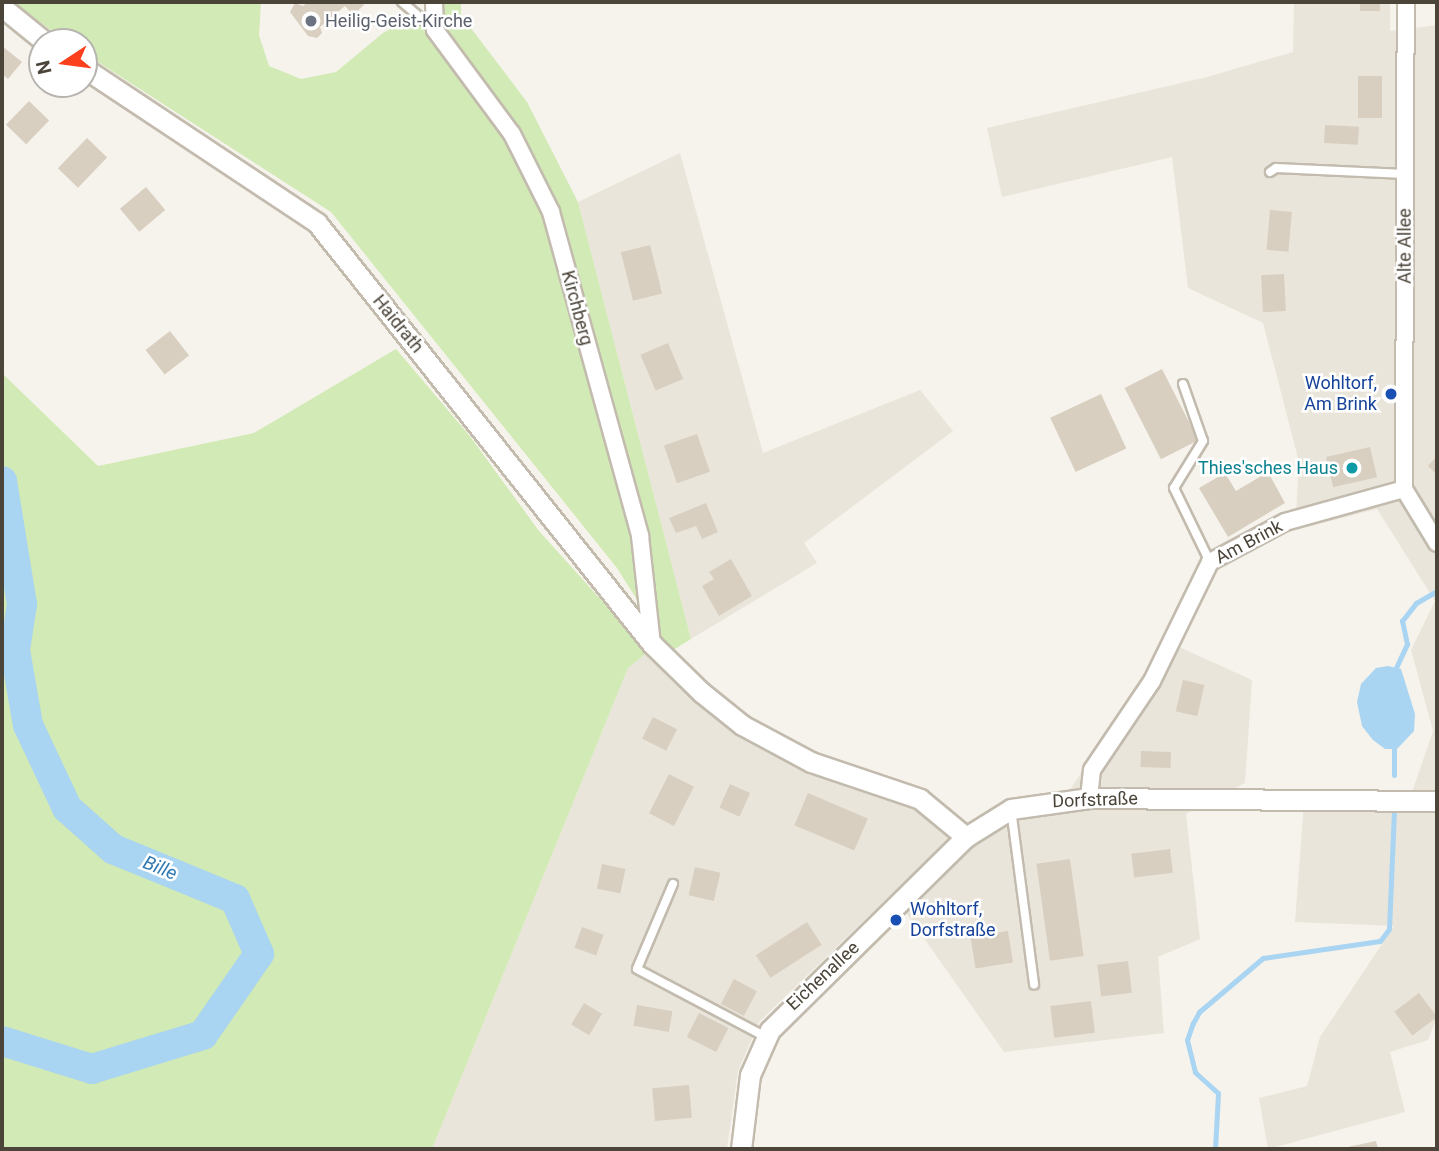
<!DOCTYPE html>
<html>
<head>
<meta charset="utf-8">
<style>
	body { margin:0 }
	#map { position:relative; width:1439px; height:1151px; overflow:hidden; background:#f6f3ec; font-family:Roboto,sans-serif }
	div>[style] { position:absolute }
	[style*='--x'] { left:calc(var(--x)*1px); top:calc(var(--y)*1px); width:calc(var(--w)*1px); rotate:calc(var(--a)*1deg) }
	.residential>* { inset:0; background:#eae5da }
	.green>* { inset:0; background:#d2eab5 }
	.water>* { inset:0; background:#a9d4f2 }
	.stream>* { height:5px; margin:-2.5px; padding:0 2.5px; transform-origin:2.5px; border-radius:2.5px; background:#a9d4f2 }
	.river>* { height:30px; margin:-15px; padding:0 15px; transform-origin:15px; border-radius:15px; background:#a9d4f2 }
	.building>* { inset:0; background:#d8cfc1; transform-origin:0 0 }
	.roads { filter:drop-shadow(2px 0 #c2bbae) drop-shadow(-2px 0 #c2bbae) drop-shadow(0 2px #c2bbae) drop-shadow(0 -2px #c2bbae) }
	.service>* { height:8px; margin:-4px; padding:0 4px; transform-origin:4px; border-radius:4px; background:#fff }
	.minor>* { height:16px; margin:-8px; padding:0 8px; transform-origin:8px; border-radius:8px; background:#fff }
	.tertiary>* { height:19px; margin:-9.5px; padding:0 9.5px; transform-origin:9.5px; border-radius:9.5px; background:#fff }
	.dots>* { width:19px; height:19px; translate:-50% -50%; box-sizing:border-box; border:4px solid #fff; border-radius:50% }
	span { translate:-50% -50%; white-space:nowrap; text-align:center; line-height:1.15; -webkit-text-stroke:5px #fff; paint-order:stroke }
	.worship-label { font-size:18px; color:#5b616d }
	.left { translate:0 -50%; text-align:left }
	.street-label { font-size:18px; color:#4b4439 }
	.transit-label { font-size:18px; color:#164399 }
	.right { translate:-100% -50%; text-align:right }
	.culture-label { font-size:18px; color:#0d838f }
	.water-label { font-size:19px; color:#2e7ab2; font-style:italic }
	.frame { position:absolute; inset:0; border:4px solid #4b4439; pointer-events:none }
	.north { position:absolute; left:28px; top:28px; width:70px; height:70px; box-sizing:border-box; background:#fff; border:2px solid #b7b4b0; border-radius:50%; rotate:257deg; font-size:19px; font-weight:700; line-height:28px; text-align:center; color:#4b4439 }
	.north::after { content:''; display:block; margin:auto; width:24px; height:32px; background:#fc3f1d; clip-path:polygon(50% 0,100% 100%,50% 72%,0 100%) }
</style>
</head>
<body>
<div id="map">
	<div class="residential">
		<i style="clip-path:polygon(1294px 2px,1390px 2px,1390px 31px,1437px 25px,1437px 1017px,1428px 1040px,1390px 1052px,1405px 1112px,1268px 1149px,1259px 1098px,1307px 1086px,1320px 1037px,1394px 926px,1295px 922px,1304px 802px,1409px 801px,1433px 731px,1411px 650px,1435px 601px,1377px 509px,1295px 530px,1299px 462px,1263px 323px,1188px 288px,1172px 157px,1002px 197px,987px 128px,1207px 77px,1293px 52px)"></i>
		<i style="clip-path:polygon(680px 153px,763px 453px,920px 390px,953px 431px,804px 543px,817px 563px,691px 639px,578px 202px)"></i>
		<i style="clip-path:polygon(1179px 647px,1252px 680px,1245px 783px,1186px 814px,1200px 939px,1158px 957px,1164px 1033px,1004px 1052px,905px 911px,972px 843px,1015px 817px,1058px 808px,1153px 663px)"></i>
		<i style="clip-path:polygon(648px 652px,696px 698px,916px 805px,953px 834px,759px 1022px,738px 1071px,727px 1149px,432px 1149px,628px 668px)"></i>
	</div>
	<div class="green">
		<i style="clip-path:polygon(13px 2px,261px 2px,259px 35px,269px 66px,301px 79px,336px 72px,383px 33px,427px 9px,427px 2px,461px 2px,461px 15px,527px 102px,578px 202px,691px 639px,670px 652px,617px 568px,331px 212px,84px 53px,84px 42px,67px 42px)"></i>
		<i style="clip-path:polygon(396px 349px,469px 435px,539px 531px,648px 652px,628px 668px,432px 1149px,2px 1149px,2px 373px,98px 466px,254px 433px)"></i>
	</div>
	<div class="water">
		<i style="clip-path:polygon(1388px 666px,1401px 669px,1415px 714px,1414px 731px,1397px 749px,1385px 749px,1373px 740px,1362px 726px,1357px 702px,1361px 684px,1376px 668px)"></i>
	</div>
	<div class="stream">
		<i style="--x:1394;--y:672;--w:31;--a:-65"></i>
		<i style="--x:1407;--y:644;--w:24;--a:-102"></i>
		<i style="--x:1402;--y:621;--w:23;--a:-52"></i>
		<i style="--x:1416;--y:603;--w:24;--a:-30"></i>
		<i style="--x:1394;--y:745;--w:30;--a:90"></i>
		<i style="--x:1215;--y:1149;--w:56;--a:-86.9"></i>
		<i style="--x:1218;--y:1093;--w:31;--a:-138"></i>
		<i style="--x:1195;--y:1072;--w:33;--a:-104"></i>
		<i style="--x:1187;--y:1040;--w:18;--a:-71"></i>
		<i style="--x:1193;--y:1023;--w:13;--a:-61"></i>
		<i style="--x:1199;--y:1012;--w:84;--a:-40.2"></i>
		<i style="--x:1263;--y:958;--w:118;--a:-8.3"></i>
		<i style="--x:1380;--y:941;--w:15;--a:-53"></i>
		<i style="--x:1389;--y:929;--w:119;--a:-87.6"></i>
	</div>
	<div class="river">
		<i style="--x:2;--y:481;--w:125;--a:80.8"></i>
		<i style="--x:22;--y:604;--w:47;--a:98.7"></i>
		<i style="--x:15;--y:650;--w:76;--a:80.2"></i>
		<i style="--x:28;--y:725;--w:92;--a:64.8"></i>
		<i style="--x:67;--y:808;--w:62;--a:41.7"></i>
		<i style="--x:113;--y:849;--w:132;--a:22.3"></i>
		<i style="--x:235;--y:899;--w:60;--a:66.4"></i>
		<i style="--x:259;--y:954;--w:98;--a:124.7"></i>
		<i style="--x:203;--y:1035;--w:116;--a:163"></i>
		<i style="--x:92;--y:1069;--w:94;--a:-162.7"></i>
	</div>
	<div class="building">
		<i style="clip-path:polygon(308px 2px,361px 2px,364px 5px,353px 15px,345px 6px,320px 27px,322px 33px,317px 38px,308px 36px,290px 12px,295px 3px,303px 6px)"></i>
		<i style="left:1360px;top:2px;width:20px;height:9px"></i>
		<i style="clip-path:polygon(2px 46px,22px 62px,8px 79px,2px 74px)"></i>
		<i style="left:1358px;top:76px;width:24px;height:42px"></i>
		<i style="left:29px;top:101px;width:28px;height:33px;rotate:44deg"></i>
		<i style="left:1325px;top:125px;width:34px;height:18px;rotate:3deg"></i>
		<i style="left:87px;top:138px;width:28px;height:42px;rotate:44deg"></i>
		<i style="left:146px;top:187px;width:30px;height:34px;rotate:50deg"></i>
		<i style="left:1270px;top:210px;width:22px;height:40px;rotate:5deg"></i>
		<i style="left:650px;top:245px;width:50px;height:30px;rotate:76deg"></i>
		<i style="left:1284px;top:274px;width:37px;height:23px;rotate:87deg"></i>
		<i style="left:170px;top:331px;width:31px;height:31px;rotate:52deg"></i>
		<i style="left:668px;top:343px;width:39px;height:30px;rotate:67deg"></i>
		<i style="left:1162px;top:369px;width:80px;height:42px;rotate:63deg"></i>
		<i style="left:1101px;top:394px;width:60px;height:56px;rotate:65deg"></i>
		<i style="left:697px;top:434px;width:40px;height:35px;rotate:71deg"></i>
		<i style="left:1370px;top:447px;width:31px;height:45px;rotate:77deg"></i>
		<i style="clip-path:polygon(1437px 456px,1437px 475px,1428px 466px)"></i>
		<i style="clip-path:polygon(1268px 472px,1285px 503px,1228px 537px,1199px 488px,1225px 473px,1236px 491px)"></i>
		<i style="clip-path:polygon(706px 503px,718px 532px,702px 539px,696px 526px,676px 533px,669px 518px)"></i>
		<i style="clip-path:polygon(731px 559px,752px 596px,719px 616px,702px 586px,714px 579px,709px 572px)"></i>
		<i style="left:1183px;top:680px;width:22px;height:32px;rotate:13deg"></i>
		<i style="left:653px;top:717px;width:27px;height:24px;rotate:27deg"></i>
		<i style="left:1141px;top:751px;width:30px;height:16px;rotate:2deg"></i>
		<i style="left:669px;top:774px;width:28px;height:44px;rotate:27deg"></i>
		<i style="left:730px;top:784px;width:22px;height:26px;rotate:24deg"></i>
		<i style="left:808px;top:793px;width:65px;height:35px;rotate:23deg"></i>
		<i style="left:1170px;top:849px;width:24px;height:39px;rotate:83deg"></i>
		<i style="left:1070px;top:859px;width:98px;height:34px;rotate:82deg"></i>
		<i style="left:602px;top:864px;width:24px;height:25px;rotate:12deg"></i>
		<i style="left:695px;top:867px;width:26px;height:29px;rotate:13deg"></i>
		<i style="left:807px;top:922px;width:27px;height:61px;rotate:57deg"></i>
		<i style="left:582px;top:927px;width:23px;height:22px;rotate:20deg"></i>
		<i style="left:1008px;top:931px;width:32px;height:38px;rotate:81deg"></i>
		<i style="left:1128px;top:961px;width:32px;height:31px;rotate:83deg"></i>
		<i style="left:734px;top:979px;width:26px;height:28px;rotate:28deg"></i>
		<i style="left:1419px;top:993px;width:30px;height:31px;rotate:53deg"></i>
		<i style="left:1091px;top:1001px;width:32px;height:41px;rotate:83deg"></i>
		<i style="left:584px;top:1003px;width:21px;height:25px;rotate:31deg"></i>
		<i style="left:637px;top:1005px;width:36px;height:21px;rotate:10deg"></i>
		<i style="left:699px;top:1013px;width:33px;height:27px;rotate:27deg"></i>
		<i style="left:689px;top:1085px;width:33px;height:37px;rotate:85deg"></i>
		<i style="clip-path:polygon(1376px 1141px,1378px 1149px,1344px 1149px,1343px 1148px)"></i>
	</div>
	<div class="roads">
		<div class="service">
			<i style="--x:402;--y:2;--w:43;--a:40.3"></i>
			<i style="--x:1270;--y:172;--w:7;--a:-34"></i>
			<i style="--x:1276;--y:168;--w:129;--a:2.7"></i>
			<i style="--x:1183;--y:384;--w:60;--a:70.7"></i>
			<i style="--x:1203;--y:441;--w:55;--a:121.7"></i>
			<i style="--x:1174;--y:488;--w:82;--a:64.1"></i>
			<i style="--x:1011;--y:809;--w:177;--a:82.5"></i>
			<i style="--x:673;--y:884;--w:92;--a:113"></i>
			<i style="--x:637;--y:969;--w:146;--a:27.8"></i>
		</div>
		<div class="minor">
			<i style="--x:434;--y:2;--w:28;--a:88"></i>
			<i style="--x:435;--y:30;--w:129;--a:53.5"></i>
			<i style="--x:512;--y:134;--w:87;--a:63.4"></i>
			<i style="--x:551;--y:212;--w:336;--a:74.6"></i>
			<i style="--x:640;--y:536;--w:109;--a:83.7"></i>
			<i style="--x:1404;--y:489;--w:487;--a:-89.8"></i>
			<i style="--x:1404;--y:489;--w:63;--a:58.6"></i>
			<i style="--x:1089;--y:798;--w:28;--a:-84"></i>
			<i style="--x:1092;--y:770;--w:107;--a:-56"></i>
			<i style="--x:1152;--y:681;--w:132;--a:-64"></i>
			<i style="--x:1210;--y:562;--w:85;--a:-28.1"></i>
			<i style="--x:1285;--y:522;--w:123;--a:-15.5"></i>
		</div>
		<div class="tertiary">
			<i style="--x:2;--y:7;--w:55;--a:39.1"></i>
			<i style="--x:84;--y:68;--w:280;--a:33.6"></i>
			<i style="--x:317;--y:223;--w:538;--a:51.49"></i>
			<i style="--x:652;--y:644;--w:69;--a:44.4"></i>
			<i style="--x:701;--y:692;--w:53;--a:38.8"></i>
			<i style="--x:742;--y:725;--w:78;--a:28.2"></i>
			<i style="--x:811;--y:762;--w:115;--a:18.7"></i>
			<i style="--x:920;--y:799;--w:60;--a:39.6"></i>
			<i style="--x:741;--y:1149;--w:75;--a:-83.1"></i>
			<i style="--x:750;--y:1075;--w:49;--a:-66"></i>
			<i style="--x:770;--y:1030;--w:275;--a:-44.6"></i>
			<i style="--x:966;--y:837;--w:53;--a:-31.9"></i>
			<i style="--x:1011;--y:809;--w:79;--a:-8"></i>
			<i style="--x:1089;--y:798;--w:348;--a:0.5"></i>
		</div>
	</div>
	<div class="dots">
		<i style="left:311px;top:21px;background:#6b7280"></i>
		<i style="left:1391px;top:394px;background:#1a4fb4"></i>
		<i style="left:1352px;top:468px;background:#0f9aa8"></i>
		<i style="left:896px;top:920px;background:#1a4fb4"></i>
	</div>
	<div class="worship-label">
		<span class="left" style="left:325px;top:21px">Heilig-Geist-Kirche</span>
	</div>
	<div class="street-label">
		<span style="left:1405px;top:246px;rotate:-90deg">Alte Allee</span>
		<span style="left:577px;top:308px;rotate:75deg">Kirchberg</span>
		<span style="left:398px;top:324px;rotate:51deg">Haidrath</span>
		<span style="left:1249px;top:542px;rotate:-28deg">Am Brink</span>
		<span style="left:1095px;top:800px;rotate:-2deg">Dorfstraße</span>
		<span style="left:823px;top:976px;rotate:-43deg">Eichenallee</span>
	</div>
	<div class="transit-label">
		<span class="right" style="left:1377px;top:394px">Wohltorf,<br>Am Brink</span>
		<span class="left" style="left:910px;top:920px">Wohltorf,<br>Dorfstraße</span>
	</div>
	<div class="culture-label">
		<span class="right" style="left:1338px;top:468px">Thies'sches Haus</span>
	</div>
	<div class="water-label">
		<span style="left:160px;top:868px;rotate:22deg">Bille</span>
	</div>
	<div class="frame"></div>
	<div class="north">N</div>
</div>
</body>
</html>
